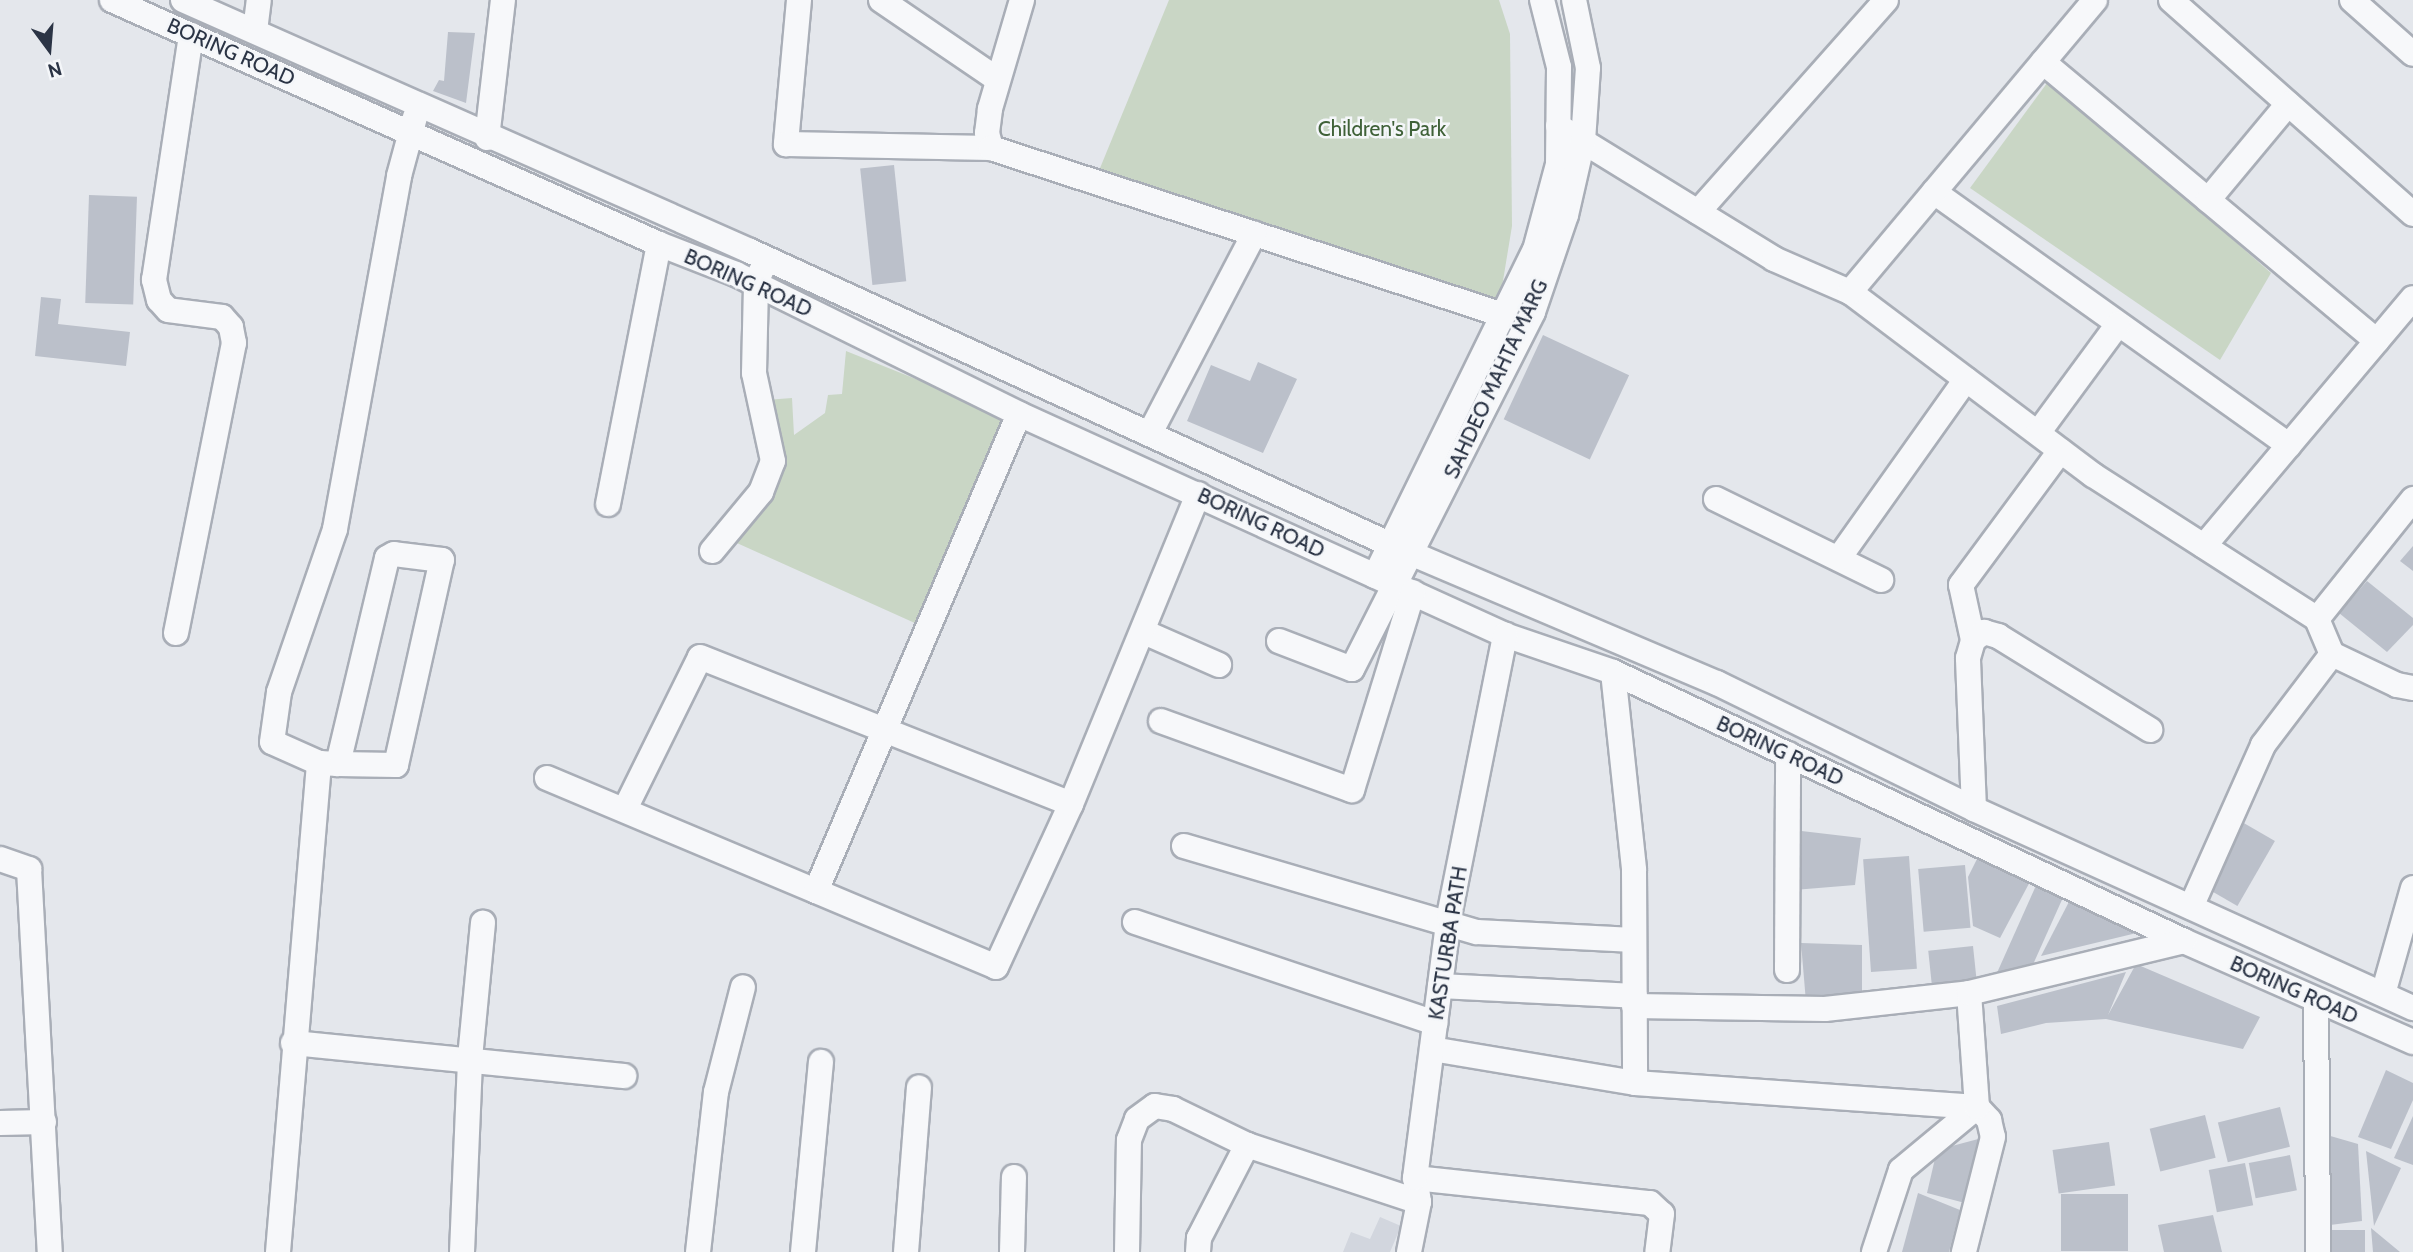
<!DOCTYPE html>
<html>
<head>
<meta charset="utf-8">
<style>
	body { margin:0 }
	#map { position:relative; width:2413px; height:1252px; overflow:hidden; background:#e4e7ec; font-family:Cabin,sans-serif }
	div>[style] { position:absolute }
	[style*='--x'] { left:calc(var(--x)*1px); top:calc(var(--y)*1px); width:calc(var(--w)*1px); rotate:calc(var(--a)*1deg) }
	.built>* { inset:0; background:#d2d6de }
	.green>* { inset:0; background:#c9d6c5 }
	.building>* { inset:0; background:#bbc0ca; transform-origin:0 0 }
	.roads { filter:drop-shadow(2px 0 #a9aeb7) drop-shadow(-2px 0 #a9aeb7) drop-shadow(0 2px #a9aeb7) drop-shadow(0 -2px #a9aeb7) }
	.minor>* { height:24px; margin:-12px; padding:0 12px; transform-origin:12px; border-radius:12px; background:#f7f8fa }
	span { translate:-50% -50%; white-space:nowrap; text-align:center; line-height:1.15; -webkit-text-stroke:5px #f4f6f9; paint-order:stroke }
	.street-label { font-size:21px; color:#2b3445 }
	.park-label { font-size:21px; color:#3f6138 }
	.north { position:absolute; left:14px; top:14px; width:70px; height:70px; -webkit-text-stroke:5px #f4f6f9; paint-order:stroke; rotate:164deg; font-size:19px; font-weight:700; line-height:28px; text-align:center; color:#2b3445 }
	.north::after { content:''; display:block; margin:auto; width:24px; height:32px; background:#2b3445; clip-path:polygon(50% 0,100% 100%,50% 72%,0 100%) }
</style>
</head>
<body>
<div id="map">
	<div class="built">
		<i style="clip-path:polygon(1380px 1217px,1401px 1226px,1390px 1252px,1343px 1252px,1351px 1232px,1370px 1239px)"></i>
	</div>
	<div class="green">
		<i style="clip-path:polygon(1169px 0,1499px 0,1510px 34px,1512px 226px,1499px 305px,1098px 173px)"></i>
		<i style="clip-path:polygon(2050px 79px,2271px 273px,2220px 360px,1970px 188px)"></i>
		<i style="clip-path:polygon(846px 351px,1013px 418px,917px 624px,728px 539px,765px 495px,766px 400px,792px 398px,794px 435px,825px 413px,828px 395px,842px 394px)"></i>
	</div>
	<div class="building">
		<i style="clip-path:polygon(448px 32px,475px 33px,466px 103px,433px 91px,439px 80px,444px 81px)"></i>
		<i style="left:894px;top:165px;width:117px;height:34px;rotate:84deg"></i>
		<i style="left:89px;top:195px;width:48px;height:108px;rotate:2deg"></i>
		<i style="clip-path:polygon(41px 297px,61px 299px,58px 324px,130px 332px,126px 366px,35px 356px)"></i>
		<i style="left:1543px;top:335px;width:95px;height:93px;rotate:25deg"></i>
		<i style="clip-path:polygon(1258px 362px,1297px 379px,1263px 453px,1187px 421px,1211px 365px,1250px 381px)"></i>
		<i style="clip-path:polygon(2413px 546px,2413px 571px,2400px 561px)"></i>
		<i style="clip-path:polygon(2367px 581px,2413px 618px,2413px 625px,2387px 652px,2339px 613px)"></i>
		<i style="left:2242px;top:822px;width:38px;height:75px;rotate:30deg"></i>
		<i style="clip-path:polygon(1793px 830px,1861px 838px,1855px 885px,1794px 890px)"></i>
		<i style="clip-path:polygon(1981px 851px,2033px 876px,2000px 938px,1973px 926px,1968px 877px)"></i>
		<i style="left:1909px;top:856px;width:113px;height:46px;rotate:86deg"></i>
		<i style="left:1965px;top:865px;width:63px;height:47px;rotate:85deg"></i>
		<i style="clip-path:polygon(2038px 881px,2065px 893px,2031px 969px,1992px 984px)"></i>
		<i style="clip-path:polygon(2073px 894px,2145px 931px,2041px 956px)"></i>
		<i style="clip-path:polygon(1801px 943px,1862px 945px,1862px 992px,1806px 1002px)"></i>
		<i style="left:1973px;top:946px;width:37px;height:45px;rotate:84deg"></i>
		<i style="clip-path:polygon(2136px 964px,2260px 1017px,2243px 1049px,2106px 1019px,2046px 1023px,2001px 1034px,1997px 1006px,2126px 972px,2108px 1015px)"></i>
		<i style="clip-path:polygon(2386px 1070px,2413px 1083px,2413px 1100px,2391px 1149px,2358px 1137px)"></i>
		<i style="left:2280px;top:1107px;width:41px;height:64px;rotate:76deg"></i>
		<i style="left:2205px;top:1115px;width:44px;height:57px;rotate:76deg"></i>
		<i style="clip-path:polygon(2413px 1116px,2413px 1165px,2394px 1158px)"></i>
		<i style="clip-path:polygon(2327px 1135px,2358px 1144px,2362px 1221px,2330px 1225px)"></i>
		<i style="clip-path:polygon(1982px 1138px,1965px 1203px,1927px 1193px,1937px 1150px)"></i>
		<i style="left:2109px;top:1142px;width:44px;height:57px;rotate:82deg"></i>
		<i style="clip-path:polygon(2366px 1151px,2401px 1168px,2374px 1226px)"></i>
		<i style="left:2290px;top:1155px;width:36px;height:42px;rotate:79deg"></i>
		<i style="left:2245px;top:1163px;width:43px;height:37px;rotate:79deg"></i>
		<i style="clip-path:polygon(1918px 1193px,1960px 1210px,1949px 1252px,1902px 1252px)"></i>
		<i style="left:2128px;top:1194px;width:57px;height:67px;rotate:90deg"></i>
		<i style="clip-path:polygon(2213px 1215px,2222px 1252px,2164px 1252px,2158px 1225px)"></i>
		<i style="clip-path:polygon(2371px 1228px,2400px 1252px,2373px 1252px)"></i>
		<i style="left:2328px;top:1230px;width:37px;height:22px"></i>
	</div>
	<div class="roads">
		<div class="minor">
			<i style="--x:112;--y:0;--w:599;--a:24.04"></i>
			<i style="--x:659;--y:244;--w:83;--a:21.3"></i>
			<i style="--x:736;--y:274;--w:316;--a:26.3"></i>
			<i style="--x:1019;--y:414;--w:534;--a:24.45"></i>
			<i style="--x:1505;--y:635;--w:114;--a:18.9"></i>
			<i style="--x:1613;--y:672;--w:631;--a:25.23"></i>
			<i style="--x:2184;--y:941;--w:250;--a:23.8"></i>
			<i style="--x:183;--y:0;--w:620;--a:23.88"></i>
			<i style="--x:750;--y:251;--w:703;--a:24.63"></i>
			<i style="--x:1389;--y:544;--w:356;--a:23"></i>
			<i style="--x:1717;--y:683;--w:286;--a:26.1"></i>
			<i style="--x:1974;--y:809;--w:482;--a:24.4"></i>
			<i style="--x:799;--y:0;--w:145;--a:95.2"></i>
			<i style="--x:786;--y:144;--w:205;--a:1.1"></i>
			<i style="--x:881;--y:0;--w:140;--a:34.3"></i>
			<i style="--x:1022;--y:0;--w:114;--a:106.4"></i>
			<i style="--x:990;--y:109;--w:24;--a:97"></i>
			<i style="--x:987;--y:133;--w:16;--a:75"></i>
			<i style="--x:991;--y:148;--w:539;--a:18.06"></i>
			<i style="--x:2171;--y:0;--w:323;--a:41.5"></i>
			<i style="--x:2352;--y:0;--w:81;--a:41.5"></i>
			<i style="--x:255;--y:31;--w:31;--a:-83"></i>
			<i style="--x:2043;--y:62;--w:435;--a:39.9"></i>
			<i style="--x:1558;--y:126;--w:254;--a:31.6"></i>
			<i style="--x:1774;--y:259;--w:83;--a:23.5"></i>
			<i style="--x:1850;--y:292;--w:304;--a:37"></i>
			<i style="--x:2093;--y:475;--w:266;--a:32.7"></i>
			<i style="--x:2317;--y:619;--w:38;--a:67"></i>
			<i style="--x:2332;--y:654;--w:72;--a:25.5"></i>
			<i style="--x:2397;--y:685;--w:16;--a:11"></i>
			<i style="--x:487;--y:138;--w:139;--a:-83.4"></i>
			<i style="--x:1934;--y:192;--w:436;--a:35.5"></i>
			<i style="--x:2208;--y:200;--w:125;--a:-50.2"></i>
			<i style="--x:1698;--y:212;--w:283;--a:-48.4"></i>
			<i style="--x:1850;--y:292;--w:381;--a:-50"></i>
			<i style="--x:1150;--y:433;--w:225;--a:-62.4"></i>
			<i style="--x:2038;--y:433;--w:135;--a:-53.7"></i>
			<i style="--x:1716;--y:499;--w:184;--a:26.1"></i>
			<i style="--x:608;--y:504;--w:265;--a:-78.9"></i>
			<i style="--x:2204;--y:546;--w:324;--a:-49.9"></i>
			<i style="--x:712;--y:551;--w:77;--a:-50.3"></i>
			<i style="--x:761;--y:492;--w:33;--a:-69"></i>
			<i style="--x:773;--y:461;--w:90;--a:-102.2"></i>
			<i style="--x:754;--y:373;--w:90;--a:-88.7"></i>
			<i style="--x:756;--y:283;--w:13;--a:-67"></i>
			<i style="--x:1839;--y:558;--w:219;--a:-54.6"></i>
			<i style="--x:1375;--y:576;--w:363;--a:-63.9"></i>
			<i style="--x:1535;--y:250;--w:89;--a:-75"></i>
			<i style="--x:1558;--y:164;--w:97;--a:-89.4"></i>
			<i style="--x:1559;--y:67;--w:69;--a:-104.2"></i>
			<i style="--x:2317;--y:619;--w:154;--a:-51.3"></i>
			<i style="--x:1144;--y:632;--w:82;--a:23.7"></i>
			<i style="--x:176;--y:633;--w:296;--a:-78.7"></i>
			<i style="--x:234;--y:343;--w:16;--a:-101"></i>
			<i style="--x:231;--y:327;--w:13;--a:-132"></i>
			<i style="--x:222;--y:317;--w:54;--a:-172.6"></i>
			<i style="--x:168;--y:310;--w:13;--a:-132"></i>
			<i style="--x:159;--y:300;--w:21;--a:-104"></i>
			<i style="--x:154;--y:280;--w:248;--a:-81.4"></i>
			<i style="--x:1973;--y:640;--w:56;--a:-102.3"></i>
			<i style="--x:1961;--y:585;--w:167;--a:-53.5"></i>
			<i style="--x:1279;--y:641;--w:78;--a:21"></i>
			<i style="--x:1352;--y:669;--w:400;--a:-63.1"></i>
			<i style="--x:1533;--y:312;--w:102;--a:-71.2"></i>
			<i style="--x:1566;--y:215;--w:76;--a:-77.1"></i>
			<i style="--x:1583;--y:141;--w:73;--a:-86.1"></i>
			<i style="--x:1588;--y:68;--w:69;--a:-101.6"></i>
			<i style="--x:1613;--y:672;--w:199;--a:83.9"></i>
			<i style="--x:1634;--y:870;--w:213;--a:89.7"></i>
			<i style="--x:1161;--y:721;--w:203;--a:19.9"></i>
			<i style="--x:1352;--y:790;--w:207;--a:-72.9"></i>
			<i style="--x:319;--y:763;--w:19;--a:3"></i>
			<i style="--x:338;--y:764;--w:58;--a:1"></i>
			<i style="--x:396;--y:765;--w:210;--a:-77.4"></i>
			<i style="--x:442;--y:560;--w:48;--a:-172.9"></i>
			<i style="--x:394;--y:554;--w:8;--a:150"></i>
			<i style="--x:387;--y:558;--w:212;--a:103.4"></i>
			<i style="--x:547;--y:778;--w:487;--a:22.8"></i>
			<i style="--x:996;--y:967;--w:179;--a:-65.3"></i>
			<i style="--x:1071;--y:804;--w:335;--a:-67.7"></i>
			<i style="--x:625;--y:809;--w:169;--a:-63.7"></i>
			<i style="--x:700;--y:657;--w:399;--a:21.6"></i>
			<i style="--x:1974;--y:809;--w:151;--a:-92.3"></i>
			<i style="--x:1968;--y:658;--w:19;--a:-74"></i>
			<i style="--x:1973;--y:640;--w:14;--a:-36"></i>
			<i style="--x:1984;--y:632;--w:15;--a:16"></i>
			<i style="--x:1998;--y:636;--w:179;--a:31.7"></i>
			<i style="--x:1184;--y:846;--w:305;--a:16.4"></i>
			<i style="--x:1477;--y:932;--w:157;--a:2.9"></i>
			<i style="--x:0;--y:859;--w:31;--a:19"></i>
			<i style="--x:29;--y:869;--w:384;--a:86.9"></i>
			<i style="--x:816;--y:891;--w:518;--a:-66.95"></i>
			<i style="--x:2191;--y:907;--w:177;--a:-66"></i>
			<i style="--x:2263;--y:745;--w:114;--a:-52.8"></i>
			<i style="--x:1135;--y:922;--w:317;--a:18.6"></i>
			<i style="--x:1787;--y:970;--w:216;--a:-89.7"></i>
			<i style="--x:1440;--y:986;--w:195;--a:2.9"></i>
			<i style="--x:2383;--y:994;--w:110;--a:-74.2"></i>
			<i style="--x:2316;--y:1001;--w:251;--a:89.5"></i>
			<i style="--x:1634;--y:1006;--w:191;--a:0.9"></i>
			<i style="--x:1825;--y:1009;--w:145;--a:-6.3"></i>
			<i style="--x:293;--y:1043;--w:333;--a:5.7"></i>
			<i style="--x:1432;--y:1049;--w:206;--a:9.5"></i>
			<i style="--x:1635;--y:1083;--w:343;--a:4"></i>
			<i style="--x:1977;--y:1107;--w:18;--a:47"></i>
			<i style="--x:1989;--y:1120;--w:17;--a:77"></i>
			<i style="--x:1993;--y:1137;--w:119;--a:104.2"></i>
			<i style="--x:0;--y:1123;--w:44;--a:-1.3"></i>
			<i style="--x:1415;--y:1178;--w:236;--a:6.1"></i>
			<i style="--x:1650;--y:1203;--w:16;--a:43"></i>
			<i style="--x:1662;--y:1214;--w:38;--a:97"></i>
			<i style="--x:278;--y:1252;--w:491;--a:-85.2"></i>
			<i style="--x:319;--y:763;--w:51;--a:-155.9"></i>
			<i style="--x:272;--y:742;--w:50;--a:-82"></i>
			<i style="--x:279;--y:692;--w:172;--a:-71"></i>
			<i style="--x:335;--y:529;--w:359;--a:-79.7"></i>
			<i style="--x:399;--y:176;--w:61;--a:-74.8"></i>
			<i style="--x:462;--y:1252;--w:194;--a:-87.6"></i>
			<i style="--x:470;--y:1058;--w:136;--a:-84.5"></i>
			<i style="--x:698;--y:1252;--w:161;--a:-83.6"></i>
			<i style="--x:716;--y:1092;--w:108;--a:-75.6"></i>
			<i style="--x:803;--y:1252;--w:191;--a:-84.6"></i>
			<i style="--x:906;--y:1252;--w:165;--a:-85.5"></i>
			<i style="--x:1012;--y:1252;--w:75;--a:-88.5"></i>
			<i style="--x:1127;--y:1252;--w:112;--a:-89"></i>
			<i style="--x:1129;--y:1140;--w:22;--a:-69"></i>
			<i style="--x:1137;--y:1119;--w:22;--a:-36"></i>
			<i style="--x:1155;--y:1106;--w:18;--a:9"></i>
			<i style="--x:1173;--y:1109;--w:82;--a:25.9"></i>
			<i style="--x:1247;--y:1145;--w:181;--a:18.3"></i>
			<i style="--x:1198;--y:1252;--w:14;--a:-86"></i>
			<i style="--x:1199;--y:1238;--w:105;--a:-62.7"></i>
			<i style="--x:1409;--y:1252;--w:51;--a:-78.7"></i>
			<i style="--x:1419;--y:1202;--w:24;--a:-99"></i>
			<i style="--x:1415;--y:1178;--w:264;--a:-82.6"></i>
			<i style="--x:1449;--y:916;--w:287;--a:-78.7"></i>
			<i style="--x:1874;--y:1252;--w:86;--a:-71.8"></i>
			<i style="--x:1901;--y:1170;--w:99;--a:-39.7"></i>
			<i style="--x:1977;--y:1107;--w:114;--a:-94"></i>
			<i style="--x:1969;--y:993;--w:221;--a:-13.6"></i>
		</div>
	</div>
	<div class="street-label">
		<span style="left:231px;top:52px;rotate:24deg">BORING ROAD</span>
		<span style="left:748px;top:283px;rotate:24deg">BORING ROAD</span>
		<span style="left:1496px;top:379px;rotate:-65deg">SAHDEO MAHTA MARG</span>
		<span style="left:1261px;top:523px;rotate:25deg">BORING ROAD</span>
		<span style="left:1780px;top:751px;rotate:25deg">BORING ROAD</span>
		<span style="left:1448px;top:943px;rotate:-81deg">KASTURBA PATH</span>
		<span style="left:2294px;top:990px;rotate:24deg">BORING ROAD</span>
	</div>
	<div class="park-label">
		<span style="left:1382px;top:129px">Children's Park</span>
	</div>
	<div class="north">N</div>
</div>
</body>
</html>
